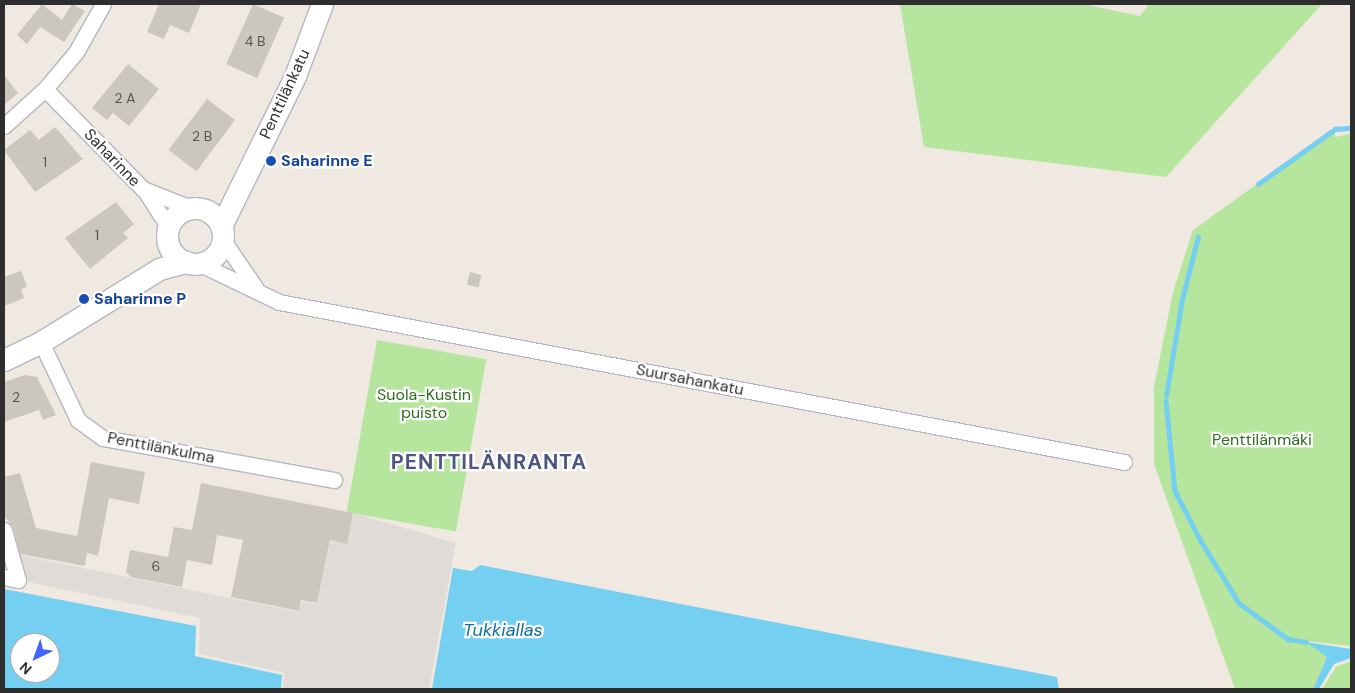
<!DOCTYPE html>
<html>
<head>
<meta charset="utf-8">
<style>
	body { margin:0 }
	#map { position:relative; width:1355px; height:693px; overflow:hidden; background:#efe9e1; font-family:"DM Sans",sans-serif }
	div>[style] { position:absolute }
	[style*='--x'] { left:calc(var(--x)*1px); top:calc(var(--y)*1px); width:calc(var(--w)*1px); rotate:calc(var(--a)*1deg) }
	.green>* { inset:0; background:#b6e59e; transform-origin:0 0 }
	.plaza>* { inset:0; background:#dfdcd8 }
	.water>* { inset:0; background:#75cff0 }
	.stream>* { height:4.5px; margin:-2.25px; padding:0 2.25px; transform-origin:2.25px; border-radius:2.25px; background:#75cff0 }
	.building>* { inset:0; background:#cbc7bf; transform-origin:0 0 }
	.roads { filter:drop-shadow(1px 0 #b4b7c1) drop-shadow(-1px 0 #b4b7c1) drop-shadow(0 1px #b4b7c1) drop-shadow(0 -1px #b4b7c1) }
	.street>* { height:15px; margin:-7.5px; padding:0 7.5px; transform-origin:7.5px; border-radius:7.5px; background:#fff }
	.secondary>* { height:21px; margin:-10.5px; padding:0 10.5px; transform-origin:10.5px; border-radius:10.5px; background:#fff }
	.secondary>.ring { margin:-10.5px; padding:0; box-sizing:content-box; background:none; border:21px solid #fff; border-radius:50% }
	.dots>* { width:14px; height:14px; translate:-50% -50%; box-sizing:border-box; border:2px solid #fff; border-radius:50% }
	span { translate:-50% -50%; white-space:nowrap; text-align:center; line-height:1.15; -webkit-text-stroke:4.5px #fff; paint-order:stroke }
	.number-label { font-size:14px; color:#555452 }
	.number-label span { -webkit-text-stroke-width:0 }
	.street-label { font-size:16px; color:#2e2e2e }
	.transit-label { font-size:16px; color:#164399; font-weight:700 }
	.left { translate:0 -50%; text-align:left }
	.park-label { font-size:16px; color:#2c6e1b }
	.water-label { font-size:18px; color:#0d6fa3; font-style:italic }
	.district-label { font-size:21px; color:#4d5680; font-weight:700; letter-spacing:1px }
	.frame { position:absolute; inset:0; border:5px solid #2e2e2e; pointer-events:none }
	.north { position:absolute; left:10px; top:633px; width:50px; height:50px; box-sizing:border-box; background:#fff; border:1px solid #ababab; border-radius:50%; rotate:222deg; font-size:14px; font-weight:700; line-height:20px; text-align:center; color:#2e2e2e }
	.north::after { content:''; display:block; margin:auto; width:18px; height:22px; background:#4264fb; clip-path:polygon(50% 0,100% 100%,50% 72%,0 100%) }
</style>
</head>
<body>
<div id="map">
	<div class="green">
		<i style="clip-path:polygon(900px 4px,1083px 4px,1140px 16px,1149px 4px,1322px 4px,1166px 177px,924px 147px)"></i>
		<i style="clip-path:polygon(1335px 128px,1335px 137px,1351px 134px,1351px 646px,1306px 641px,1327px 657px,1313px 689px,1235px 689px,1154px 464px,1154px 387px,1173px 292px,1193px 230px)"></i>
		<i style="left:377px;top:340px;width:111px;height:175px;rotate:10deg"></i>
		<i style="clip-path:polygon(1351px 661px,1351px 689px,1322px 689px,1336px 667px)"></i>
	</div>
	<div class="plaza">
		<i style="clip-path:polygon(353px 513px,456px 543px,429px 689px,283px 689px,284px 673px,199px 654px,200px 618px,18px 580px,10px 553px,299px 612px,302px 601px,317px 604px,330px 541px,347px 544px)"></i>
	</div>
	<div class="water">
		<i style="clip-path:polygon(480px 565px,1057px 677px,1059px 689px,432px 689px,453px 568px,472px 571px)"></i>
		<i style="clip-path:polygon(evenodd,4px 589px,196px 626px,195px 656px,282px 675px,281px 689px,4px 689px,4px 589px,20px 643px,50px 643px,50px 673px,20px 673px,20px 643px)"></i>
		<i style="clip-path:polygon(1306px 642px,1351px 649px,1351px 658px,1334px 664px,1319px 689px,1313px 689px,1327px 657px)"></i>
	</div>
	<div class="stream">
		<i style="--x:1258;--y:184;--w:95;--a:-35.5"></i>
		<i style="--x:1335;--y:129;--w:16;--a:-4"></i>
		<i style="--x:1166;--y:396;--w:98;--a:-80.6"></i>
		<i style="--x:1182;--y:299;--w:64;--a:-75.5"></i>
		<i style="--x:1166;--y:401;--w:90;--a:84.3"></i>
		<i style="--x:1175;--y:491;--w:56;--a:62.5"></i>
		<i style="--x:1201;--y:541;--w:73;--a:58.5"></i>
		<i style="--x:1239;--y:603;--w:61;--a:36.3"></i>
		<i style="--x:1288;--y:639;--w:18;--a:9"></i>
	</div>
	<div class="building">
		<i style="clip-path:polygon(42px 4px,62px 20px,72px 4px,85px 11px,64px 42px,40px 27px,27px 44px,17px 35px)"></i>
		<i style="clip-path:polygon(159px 4px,201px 4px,189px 33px,170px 25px,164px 39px,147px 32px)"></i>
		<i style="left:253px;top:4px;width:34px;height:66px;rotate:24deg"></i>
		<i style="clip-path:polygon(128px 64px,159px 89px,129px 126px,113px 113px,107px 120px,92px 108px)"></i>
		<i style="clip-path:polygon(4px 75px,18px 93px,4px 105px)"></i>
		<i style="left:207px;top:99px;width:35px;height:64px;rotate:37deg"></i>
		<i style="clip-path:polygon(55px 127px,83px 159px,35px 192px,4px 150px,30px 130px,39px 140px)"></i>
		<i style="clip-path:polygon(116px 202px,134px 224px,123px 233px,128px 238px,90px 269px,65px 238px)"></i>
		<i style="clip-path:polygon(21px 271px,27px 287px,21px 289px,24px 298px,4px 306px,4px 277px)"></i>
		<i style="left:470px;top:272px;width:12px;height:13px;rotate:14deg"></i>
		<i style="clip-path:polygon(25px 375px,37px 377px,56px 415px,43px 420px,39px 410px,4px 422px,4px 382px)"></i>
		<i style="clip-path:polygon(91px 462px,145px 472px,139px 504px,109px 498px,98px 556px,87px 553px,85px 566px,20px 554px,13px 527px,4px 516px,4px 477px,20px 473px,36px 528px,77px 536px)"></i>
		<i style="clip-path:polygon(201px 483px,353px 513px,347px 544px,330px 540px,317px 603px,301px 600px,299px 611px,231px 597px,243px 540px,217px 535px,212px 565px,187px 560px,182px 587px,131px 577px,126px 572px,130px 550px,168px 557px,174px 527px,192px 530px)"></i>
	</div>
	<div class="roads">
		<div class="street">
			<i style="--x:45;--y:89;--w:140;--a:45.6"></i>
			<i style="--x:143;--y:189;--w:52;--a:21.6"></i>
			<i style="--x:4;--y:126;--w:55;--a:-42.1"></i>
			<i style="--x:45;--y:89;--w:48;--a:-50"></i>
			<i style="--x:76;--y:52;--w:55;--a:-60.6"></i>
			<i style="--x:147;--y:194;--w:38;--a:57"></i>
			<i style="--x:222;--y:239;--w:58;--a:55.5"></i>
			<i style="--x:198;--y:263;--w:90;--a:25.7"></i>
			<i style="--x:279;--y:302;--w:860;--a:10.72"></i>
			<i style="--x:41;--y:342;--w:86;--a:64.6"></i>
			<i style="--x:78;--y:420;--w:31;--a:36"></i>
			<i style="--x:103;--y:438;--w:235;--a:10.3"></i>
			<i style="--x:4;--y:530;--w:52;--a:74.4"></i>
			<i style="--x:18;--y:580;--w:14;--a:-168"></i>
		</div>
		<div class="secondary">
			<i class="ring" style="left:167px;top:208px;width:35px;height:35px"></i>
			<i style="--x:221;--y:226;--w:167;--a:-63.7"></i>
			<i style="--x:295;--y:76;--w:77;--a:-69.4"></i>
			<i style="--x:4;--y:360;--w:41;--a:-25.9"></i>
			<i style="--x:41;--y:342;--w:139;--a:-31.7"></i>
			<i style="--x:159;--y:269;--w:28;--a:-15"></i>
		</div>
	</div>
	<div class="dots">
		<i style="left:271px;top:161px;background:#1a4fb4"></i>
		<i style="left:84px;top:299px;background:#1a4fb4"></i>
	</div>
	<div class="number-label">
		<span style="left:255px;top:41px">4 B</span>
		<span style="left:125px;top:98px">2 A</span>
		<span style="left:202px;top:136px">2 B</span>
		<span style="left:45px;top:162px">1</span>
		<span style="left:97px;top:235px">1</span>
		<span style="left:16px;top:397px">2</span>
		<span style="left:156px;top:566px">6</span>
	</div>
	<div class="street-label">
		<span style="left:285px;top:94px;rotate:-65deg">Penttilänkatu</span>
		<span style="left:112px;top:158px;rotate:46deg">Saharinne</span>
		<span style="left:690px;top:380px;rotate:11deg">Suursahankatu</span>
		<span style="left:161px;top:448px;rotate:11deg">Penttilänkulma</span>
	</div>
	<div class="transit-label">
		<span class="left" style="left:281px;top:161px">Saharinne E</span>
		<span class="left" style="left:94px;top:299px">Saharinne P</span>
	</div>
	<div class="park-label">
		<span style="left:424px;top:404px">Suola-Kustin<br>puisto</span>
		<span style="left:1262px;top:440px">Penttilänmäki</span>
	</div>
	<div class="water-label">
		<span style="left:503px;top:630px">Tukkiallas</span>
	</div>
	<div class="district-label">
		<span style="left:489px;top:462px">PENTTILÄNRANTA</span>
	</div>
	<div class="frame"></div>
	<div class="north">N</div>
</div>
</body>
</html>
